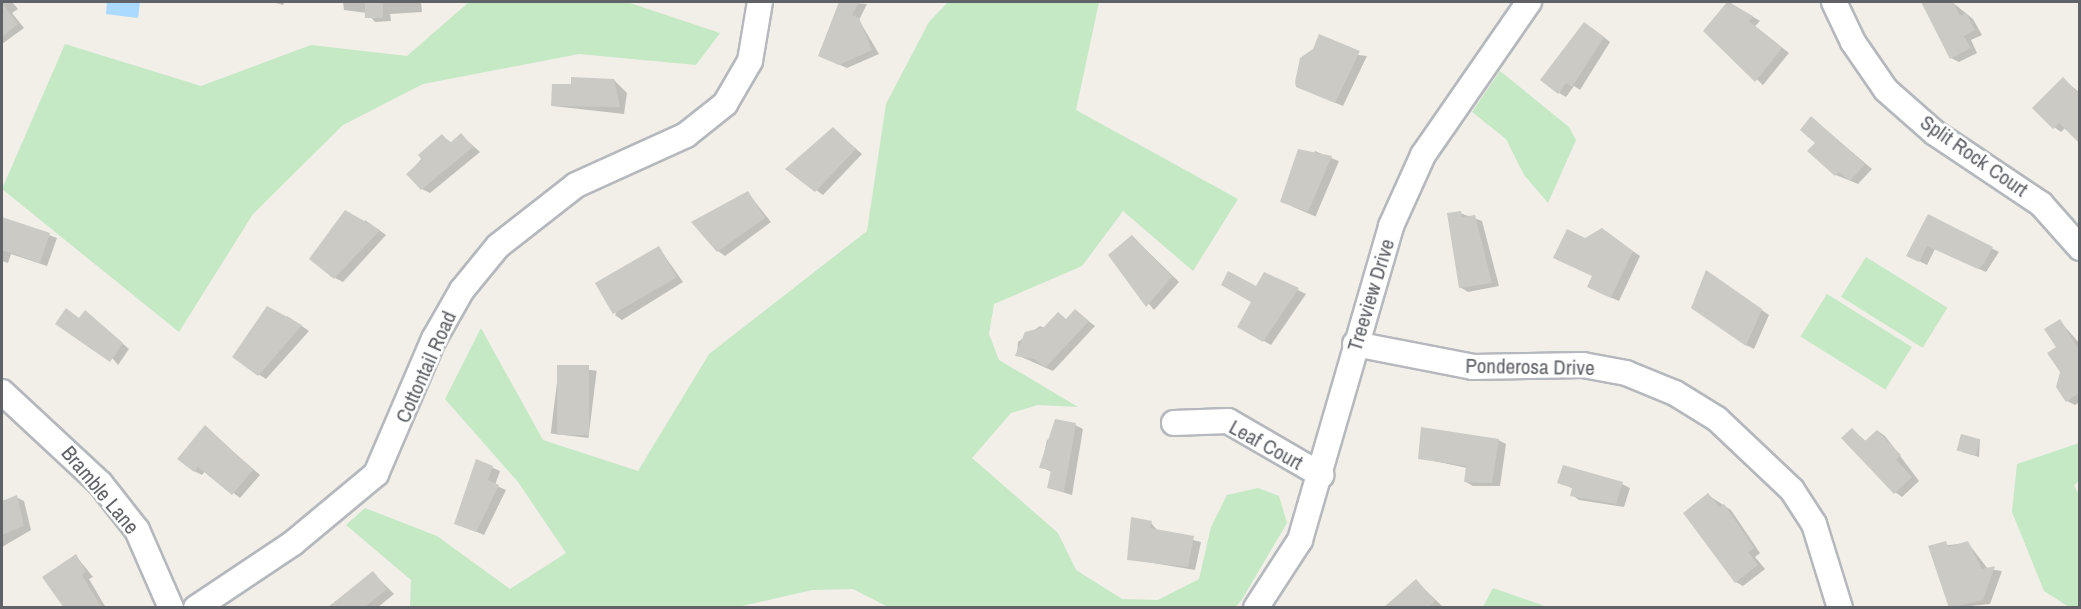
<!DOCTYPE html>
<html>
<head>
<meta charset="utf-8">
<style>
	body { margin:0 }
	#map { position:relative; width:2081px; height:609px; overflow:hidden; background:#f1efe8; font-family:"Archivo Narrow",sans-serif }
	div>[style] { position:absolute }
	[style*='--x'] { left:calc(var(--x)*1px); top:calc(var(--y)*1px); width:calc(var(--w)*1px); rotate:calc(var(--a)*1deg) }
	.green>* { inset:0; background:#c5e8c5; transform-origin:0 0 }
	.water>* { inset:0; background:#aadaff }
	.shadow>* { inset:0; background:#0003; transform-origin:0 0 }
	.building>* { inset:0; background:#cccac5; transform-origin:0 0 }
	.roads { filter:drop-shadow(2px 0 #b5b8bc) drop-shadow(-2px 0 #b5b8bc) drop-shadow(0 2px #b5b8bc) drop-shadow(0 -2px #b5b8bc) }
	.minor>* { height:24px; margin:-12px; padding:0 12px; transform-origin:12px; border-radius:12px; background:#fff }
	span { translate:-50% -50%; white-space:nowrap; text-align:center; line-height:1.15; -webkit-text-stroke:5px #fff; paint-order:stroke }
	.street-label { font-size:21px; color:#5f6368 }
	.frame { position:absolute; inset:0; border:3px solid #5f6368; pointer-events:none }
</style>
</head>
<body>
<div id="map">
	<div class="green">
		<i style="clip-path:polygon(469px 2px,627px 2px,720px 33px,696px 65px,579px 54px,423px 84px,343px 125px,253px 214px,179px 332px,2px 189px,65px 44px,201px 86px,311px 45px,407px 56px)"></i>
		<i style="clip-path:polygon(948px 2px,1099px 2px,1076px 110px,1238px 199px,1193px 271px,1123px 211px,1082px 266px,994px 304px,989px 334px,999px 360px,1078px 407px,1038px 405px,1011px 413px,972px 458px,1058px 533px,1076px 570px,1122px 599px,1158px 600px,1199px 579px,1211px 527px,1227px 495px,1258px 488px,1279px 496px,1287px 523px,1241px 601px,1234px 608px,890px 608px,853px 589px,812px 590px,733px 608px,410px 607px,411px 580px,346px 525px,365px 508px,437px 536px,510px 589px,566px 553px,518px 482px,445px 399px,481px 328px,543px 440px,638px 471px,709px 354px,867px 231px,886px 104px,929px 22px)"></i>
		<i style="clip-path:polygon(1500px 71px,1569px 127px,1576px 140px,1548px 203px,1524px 175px,1506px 139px,1472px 112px)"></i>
		<i style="left:1866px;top:257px;width:96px;height:47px;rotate:32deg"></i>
		<i style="left:1827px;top:294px;width:100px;height:50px;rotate:32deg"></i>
		<i style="clip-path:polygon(2079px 443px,2079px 480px,2074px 486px,2080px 496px,2079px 607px,2069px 607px,2044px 591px,2012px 512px,2017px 464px)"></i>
		<i style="clip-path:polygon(1493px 588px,1548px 607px,1483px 607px)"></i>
	</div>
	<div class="water">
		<i style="clip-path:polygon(107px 2px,140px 2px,138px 18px,106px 14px)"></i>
	</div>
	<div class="shadow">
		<i style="clip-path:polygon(2px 2px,12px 2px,18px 9px,12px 13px,24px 28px,2px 44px)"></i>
		<i style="clip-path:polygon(272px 2px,285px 2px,283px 5px)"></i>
		<i style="clip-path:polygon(343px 2px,421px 2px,422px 12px,390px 14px,391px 21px,375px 22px,367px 13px,344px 10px)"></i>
		<i style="clip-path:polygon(841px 2px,867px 4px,859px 20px,879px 54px,847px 68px,820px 56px)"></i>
		<i style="clip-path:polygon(1729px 2px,1760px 21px,1755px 26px,1789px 53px,1763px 85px,1705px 31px)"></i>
		<i style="clip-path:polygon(1923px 2px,1952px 2px,1973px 19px,1982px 35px,1971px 40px,1977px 53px,1959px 62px,1951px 58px)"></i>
		<i style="clip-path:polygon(1592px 28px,1610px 42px,1580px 90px,1574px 86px,1566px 97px,1559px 93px)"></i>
		<i style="clip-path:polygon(1314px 50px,1367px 56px,1343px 106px,1298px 87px)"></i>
		<i style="clip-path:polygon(2063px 79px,2080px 93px,2080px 141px,2066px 127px,2061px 132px,2054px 127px)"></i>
		<i style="clip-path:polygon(614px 80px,627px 93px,624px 114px,553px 106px,572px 85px)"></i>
		<i style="clip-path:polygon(1812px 118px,1872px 169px,1858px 184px,1836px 175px,1809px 151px,1817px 143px)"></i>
		<i style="clip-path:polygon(833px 129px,862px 154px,823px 195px,787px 168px)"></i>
		<i style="clip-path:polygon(461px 135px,480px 152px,430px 193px,422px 189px,408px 174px,442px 136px,452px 143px)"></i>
		<i style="left:1315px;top:151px;width:26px;height:60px;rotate:23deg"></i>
		<i style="clip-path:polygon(748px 193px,771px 222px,725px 256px,718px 251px)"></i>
		<i style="clip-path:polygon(1460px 213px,1482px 221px,1499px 286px,1468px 292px,1460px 287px)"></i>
		<i style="clip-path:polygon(1928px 216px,1999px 252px,1986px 272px,1935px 249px,1927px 265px,1915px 259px)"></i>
		<i style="clip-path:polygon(2px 218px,57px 238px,47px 266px,11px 254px,8px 263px,2px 261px)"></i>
		<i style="clip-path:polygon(365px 220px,386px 235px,343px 282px,335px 278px)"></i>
		<i style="clip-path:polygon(1609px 235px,1640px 256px,1619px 301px,1596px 291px,1585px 239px)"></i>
		<i style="clip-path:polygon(1132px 236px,1179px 282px,1154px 310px,1110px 255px)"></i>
		<i style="clip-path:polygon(659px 248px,683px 282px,622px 320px,615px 315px,639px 267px,635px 261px)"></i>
		<i style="clip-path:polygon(1265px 274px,1306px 294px,1271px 345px,1239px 327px)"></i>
		<i style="clip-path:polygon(1713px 276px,1769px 315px,1754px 349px,1746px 345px)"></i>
		<i style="clip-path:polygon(1075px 311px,1095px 326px,1053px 371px,1017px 355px,1018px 342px,1040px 326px,1045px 328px,1058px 314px,1067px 320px)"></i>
		<i style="clip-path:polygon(85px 312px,129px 349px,118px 365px,80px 319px)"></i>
		<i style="clip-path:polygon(287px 316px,309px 331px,266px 379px,258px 374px)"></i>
		<i style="clip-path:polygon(2060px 321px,2080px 344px,2080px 402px,2075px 405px,2067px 401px,2061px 371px)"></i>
		<i style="left:559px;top:366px;width:38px;height:68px;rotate:7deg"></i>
		<i style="clip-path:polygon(1075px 425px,1083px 429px,1072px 495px,1049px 488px,1052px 472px,1041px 467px,1047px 440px)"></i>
		<i style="clip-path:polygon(205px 427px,260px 475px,240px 498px,205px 471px,202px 475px,194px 471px)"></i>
		<i style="clip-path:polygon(1852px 430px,1867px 442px,1878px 431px,1885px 436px,1919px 481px,1902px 497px,1895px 492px)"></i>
		<i style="clip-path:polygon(1498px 440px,1506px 444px,1500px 486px,1473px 486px,1466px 482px,1467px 468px,1420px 458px)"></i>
		<i style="clip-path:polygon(1980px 440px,1979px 457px,1962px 452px)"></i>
		<i style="clip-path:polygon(477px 461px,500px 471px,495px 485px,506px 490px,484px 535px,456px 523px)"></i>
		<i style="clip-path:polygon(1559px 482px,1622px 484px,1630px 488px,1624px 507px,1579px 500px,1572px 495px,1574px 489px)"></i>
		<i style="clip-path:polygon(1708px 495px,1731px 510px,1760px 553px,1755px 557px,1765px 569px,1743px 586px,1736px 582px)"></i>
		<i style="clip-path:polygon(16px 497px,24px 501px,31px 530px,2px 547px,2px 501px)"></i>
		<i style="clip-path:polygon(1151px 523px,1158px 531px,1201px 542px,1195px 570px,1129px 559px)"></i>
		<i style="clip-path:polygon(1968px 543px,1988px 569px,2002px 571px,1990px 604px,1951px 608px,1930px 547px)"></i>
		<i style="clip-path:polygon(76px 556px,93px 577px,89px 579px,106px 608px,65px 608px)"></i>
		<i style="clip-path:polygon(373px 573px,394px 594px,377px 608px,327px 608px)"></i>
		<i style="clip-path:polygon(1416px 581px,1442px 606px,1385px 608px)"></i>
	</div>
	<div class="building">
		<i style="left:365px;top:2px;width:18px;height:16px"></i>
		<i style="clip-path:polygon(839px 2px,859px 2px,852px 15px,859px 18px,872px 50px,839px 65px,818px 56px)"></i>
		<i style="clip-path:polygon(1727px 2px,1753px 16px,1749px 21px,1782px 48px,1755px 82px,1703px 31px)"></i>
		<i style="clip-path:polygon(1921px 2px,1953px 2px,1960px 16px,1966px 13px,1975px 30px,1964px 36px,1971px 48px,1950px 59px)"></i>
		<i style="clip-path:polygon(2px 3px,18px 24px,2px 37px)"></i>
		<i style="clip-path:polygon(1584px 22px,1604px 37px,1572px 87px,1566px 83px,1558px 94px,1540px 80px)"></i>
		<i style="clip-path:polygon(1319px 34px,1360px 51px,1335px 103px,1296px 87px,1295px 82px,1300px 58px,1313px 49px)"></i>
		<i style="clip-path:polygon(571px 77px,614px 79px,620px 107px,551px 106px,552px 84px,571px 84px)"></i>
		<i style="clip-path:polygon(2063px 77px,2079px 94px,2079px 143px,2059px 123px,2053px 129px,2032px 108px)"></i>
		<i style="clip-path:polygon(1811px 116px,1865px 164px,1850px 181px,1839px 172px,1835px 176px,1807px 151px,1815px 143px,1800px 130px)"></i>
		<i style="clip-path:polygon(833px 127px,856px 149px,815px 192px,785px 169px)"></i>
		<i style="clip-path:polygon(461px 133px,473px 147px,421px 190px,406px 174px,422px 160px,418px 155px,442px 134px,450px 143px)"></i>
		<i style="clip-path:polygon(1298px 149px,1332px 156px,1308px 212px,1280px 202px)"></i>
		<i style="clip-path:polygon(748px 191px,765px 218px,717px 252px,691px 222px)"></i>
		<i style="clip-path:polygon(345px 210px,380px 230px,334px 279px,309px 259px)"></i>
		<i style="clip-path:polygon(1461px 211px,1462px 217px,1475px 215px,1492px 283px,1459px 288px,1447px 213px)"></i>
		<i style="clip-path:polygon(1928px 214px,1993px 247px,1984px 263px,1978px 269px,1927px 246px,1919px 262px,1906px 256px)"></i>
		<i style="clip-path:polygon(2px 217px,50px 233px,40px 263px,2px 250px)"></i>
		<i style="clip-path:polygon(1602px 228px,1633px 251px,1611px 298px,1587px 287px,1592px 276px,1553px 258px,1567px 229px,1585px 238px)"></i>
		<i style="clip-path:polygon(1132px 235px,1172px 277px,1146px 307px,1108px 255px)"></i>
		<i style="left:659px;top:246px;width:36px;height:74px;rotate:60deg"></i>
		<i style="clip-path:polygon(1706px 270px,1762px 309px,1746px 346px,1691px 308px)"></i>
		<i style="clip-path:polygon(1228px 271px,1256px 286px,1264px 272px,1299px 288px,1263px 342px,1237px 327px,1251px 302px,1221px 285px)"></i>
		<i style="clip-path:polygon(267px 306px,302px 325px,258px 376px,232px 357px)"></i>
		<i style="clip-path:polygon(66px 308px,79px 318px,85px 310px,123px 343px,110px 362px,55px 324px)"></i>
		<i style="clip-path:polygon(1075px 309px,1089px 321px,1045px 368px,1035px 359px,1015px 356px,1025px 332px,1044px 327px,1058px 312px,1066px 319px)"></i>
		<i style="clip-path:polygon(2060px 319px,2079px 350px,2079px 393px,2066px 402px,2056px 387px,2060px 372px,2047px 353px,2056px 347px,2044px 329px)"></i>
		<i style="left:557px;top:365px;width:32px;height:70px"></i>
		<i style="clip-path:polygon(1055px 419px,1076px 423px,1064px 492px,1047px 488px,1051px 470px,1039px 468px)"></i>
		<i style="clip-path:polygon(205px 425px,253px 470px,232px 495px,198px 467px,194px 472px,177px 459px)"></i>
		<i style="clip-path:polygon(1421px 427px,1499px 439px,1492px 483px,1464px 482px,1466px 466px,1418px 459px)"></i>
		<i style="clip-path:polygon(1852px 428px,1865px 441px,1877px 430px,1901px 455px,1896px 460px,1912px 477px,1894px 494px,1841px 438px)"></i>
		<i style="left:1961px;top:434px;width:20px;height:17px;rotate:15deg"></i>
		<i style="clip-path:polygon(476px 459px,493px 466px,488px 480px,499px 485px,476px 532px,454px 524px)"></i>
		<i style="clip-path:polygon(1563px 465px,1623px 482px,1616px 504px,1570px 496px,1572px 488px,1557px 483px)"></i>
		<i style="clip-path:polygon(1708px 493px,1719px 507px,1724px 504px,1754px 548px,1748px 552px,1758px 565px,1735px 583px,1683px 513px)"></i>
		<i style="clip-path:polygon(17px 495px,24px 526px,2px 535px,2px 501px)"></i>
		<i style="clip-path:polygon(1131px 517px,1152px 521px,1150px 528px,1194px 536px,1188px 567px,1127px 560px)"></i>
		<i style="clip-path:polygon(1946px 541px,1948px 547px,1968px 541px,1982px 569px,1995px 566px,1983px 600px,1949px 608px,1928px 546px)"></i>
		<i style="clip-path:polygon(76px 554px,86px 572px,82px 575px,102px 608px,64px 608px,42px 577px)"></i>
		<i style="clip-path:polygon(373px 571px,387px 589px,364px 608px,327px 608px)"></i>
		<i style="clip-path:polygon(1416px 579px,1435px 601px,1428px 608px,1383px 608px)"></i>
	</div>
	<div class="roads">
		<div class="minor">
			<i style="--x:1834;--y:2;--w:44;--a:64.6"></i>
			<i style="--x:1853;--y:42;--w:58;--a:55.5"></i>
			<i style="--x:1886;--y:90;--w:65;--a:41.3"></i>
			<i style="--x:1935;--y:133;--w:128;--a:33.8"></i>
			<i style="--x:2041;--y:204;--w:59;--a:48.4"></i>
			<i style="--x:1355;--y:344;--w:120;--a:11"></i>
			<i style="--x:1473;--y:367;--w:110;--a:-1"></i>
			<i style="--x:1583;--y:365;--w:44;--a:10.5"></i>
			<i style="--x:1626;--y:373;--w:53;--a:22.2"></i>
			<i style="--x:1675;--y:393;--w:49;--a:31.8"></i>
			<i style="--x:1717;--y:419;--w:103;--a:43.4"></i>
			<i style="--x:1792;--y:490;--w:40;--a:57.1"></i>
			<i style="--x:1814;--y:524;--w:88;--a:72.8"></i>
			<i style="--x:2;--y:392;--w:134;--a:42.9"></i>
			<i style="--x:100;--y:483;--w:60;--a:51.8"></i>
			<i style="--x:137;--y:530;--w:85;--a:66.4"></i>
			<i style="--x:1174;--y:423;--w:54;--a:-2.1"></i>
			<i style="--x:1228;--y:421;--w:108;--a:30.1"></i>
			<i style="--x:196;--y:608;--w:117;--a:-33.8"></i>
			<i style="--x:293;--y:543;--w:108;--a:-39.7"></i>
			<i style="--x:376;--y:474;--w:147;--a:-66.8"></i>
			<i style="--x:434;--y:339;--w:56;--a:-60.3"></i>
			<i style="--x:462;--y:290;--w:57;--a:-50.7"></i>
			<i style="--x:498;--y:246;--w:99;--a:-38"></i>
			<i style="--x:576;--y:185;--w:121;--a:-24.4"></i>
			<i style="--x:686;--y:135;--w:50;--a:-38.5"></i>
			<i style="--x:725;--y:104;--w:50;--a:-59.8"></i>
			<i style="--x:750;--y:61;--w:60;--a:-80.4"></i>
			<i style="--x:1256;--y:608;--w:81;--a:-57.1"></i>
			<i style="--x:1300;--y:540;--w:327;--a:-73.8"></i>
			<i style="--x:1391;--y:226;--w:78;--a:-65.7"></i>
			<i style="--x:1423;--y:155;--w:186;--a:-55.3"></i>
		</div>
	</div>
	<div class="street-label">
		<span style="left:1974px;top:156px;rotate:35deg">Split Rock Court</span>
		<span style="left:1371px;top:295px;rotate:-73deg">Treeview Drive</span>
		<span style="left:426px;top:367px;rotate:-66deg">Cottontail Road</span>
		<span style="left:1530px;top:367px;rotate:1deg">Ponderosa Drive</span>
		<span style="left:1266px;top:445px;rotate:29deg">Leaf Court</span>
		<span style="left:100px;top:490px;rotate:50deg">Bramble Lane</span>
	</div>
	<div class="frame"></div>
</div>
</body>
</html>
